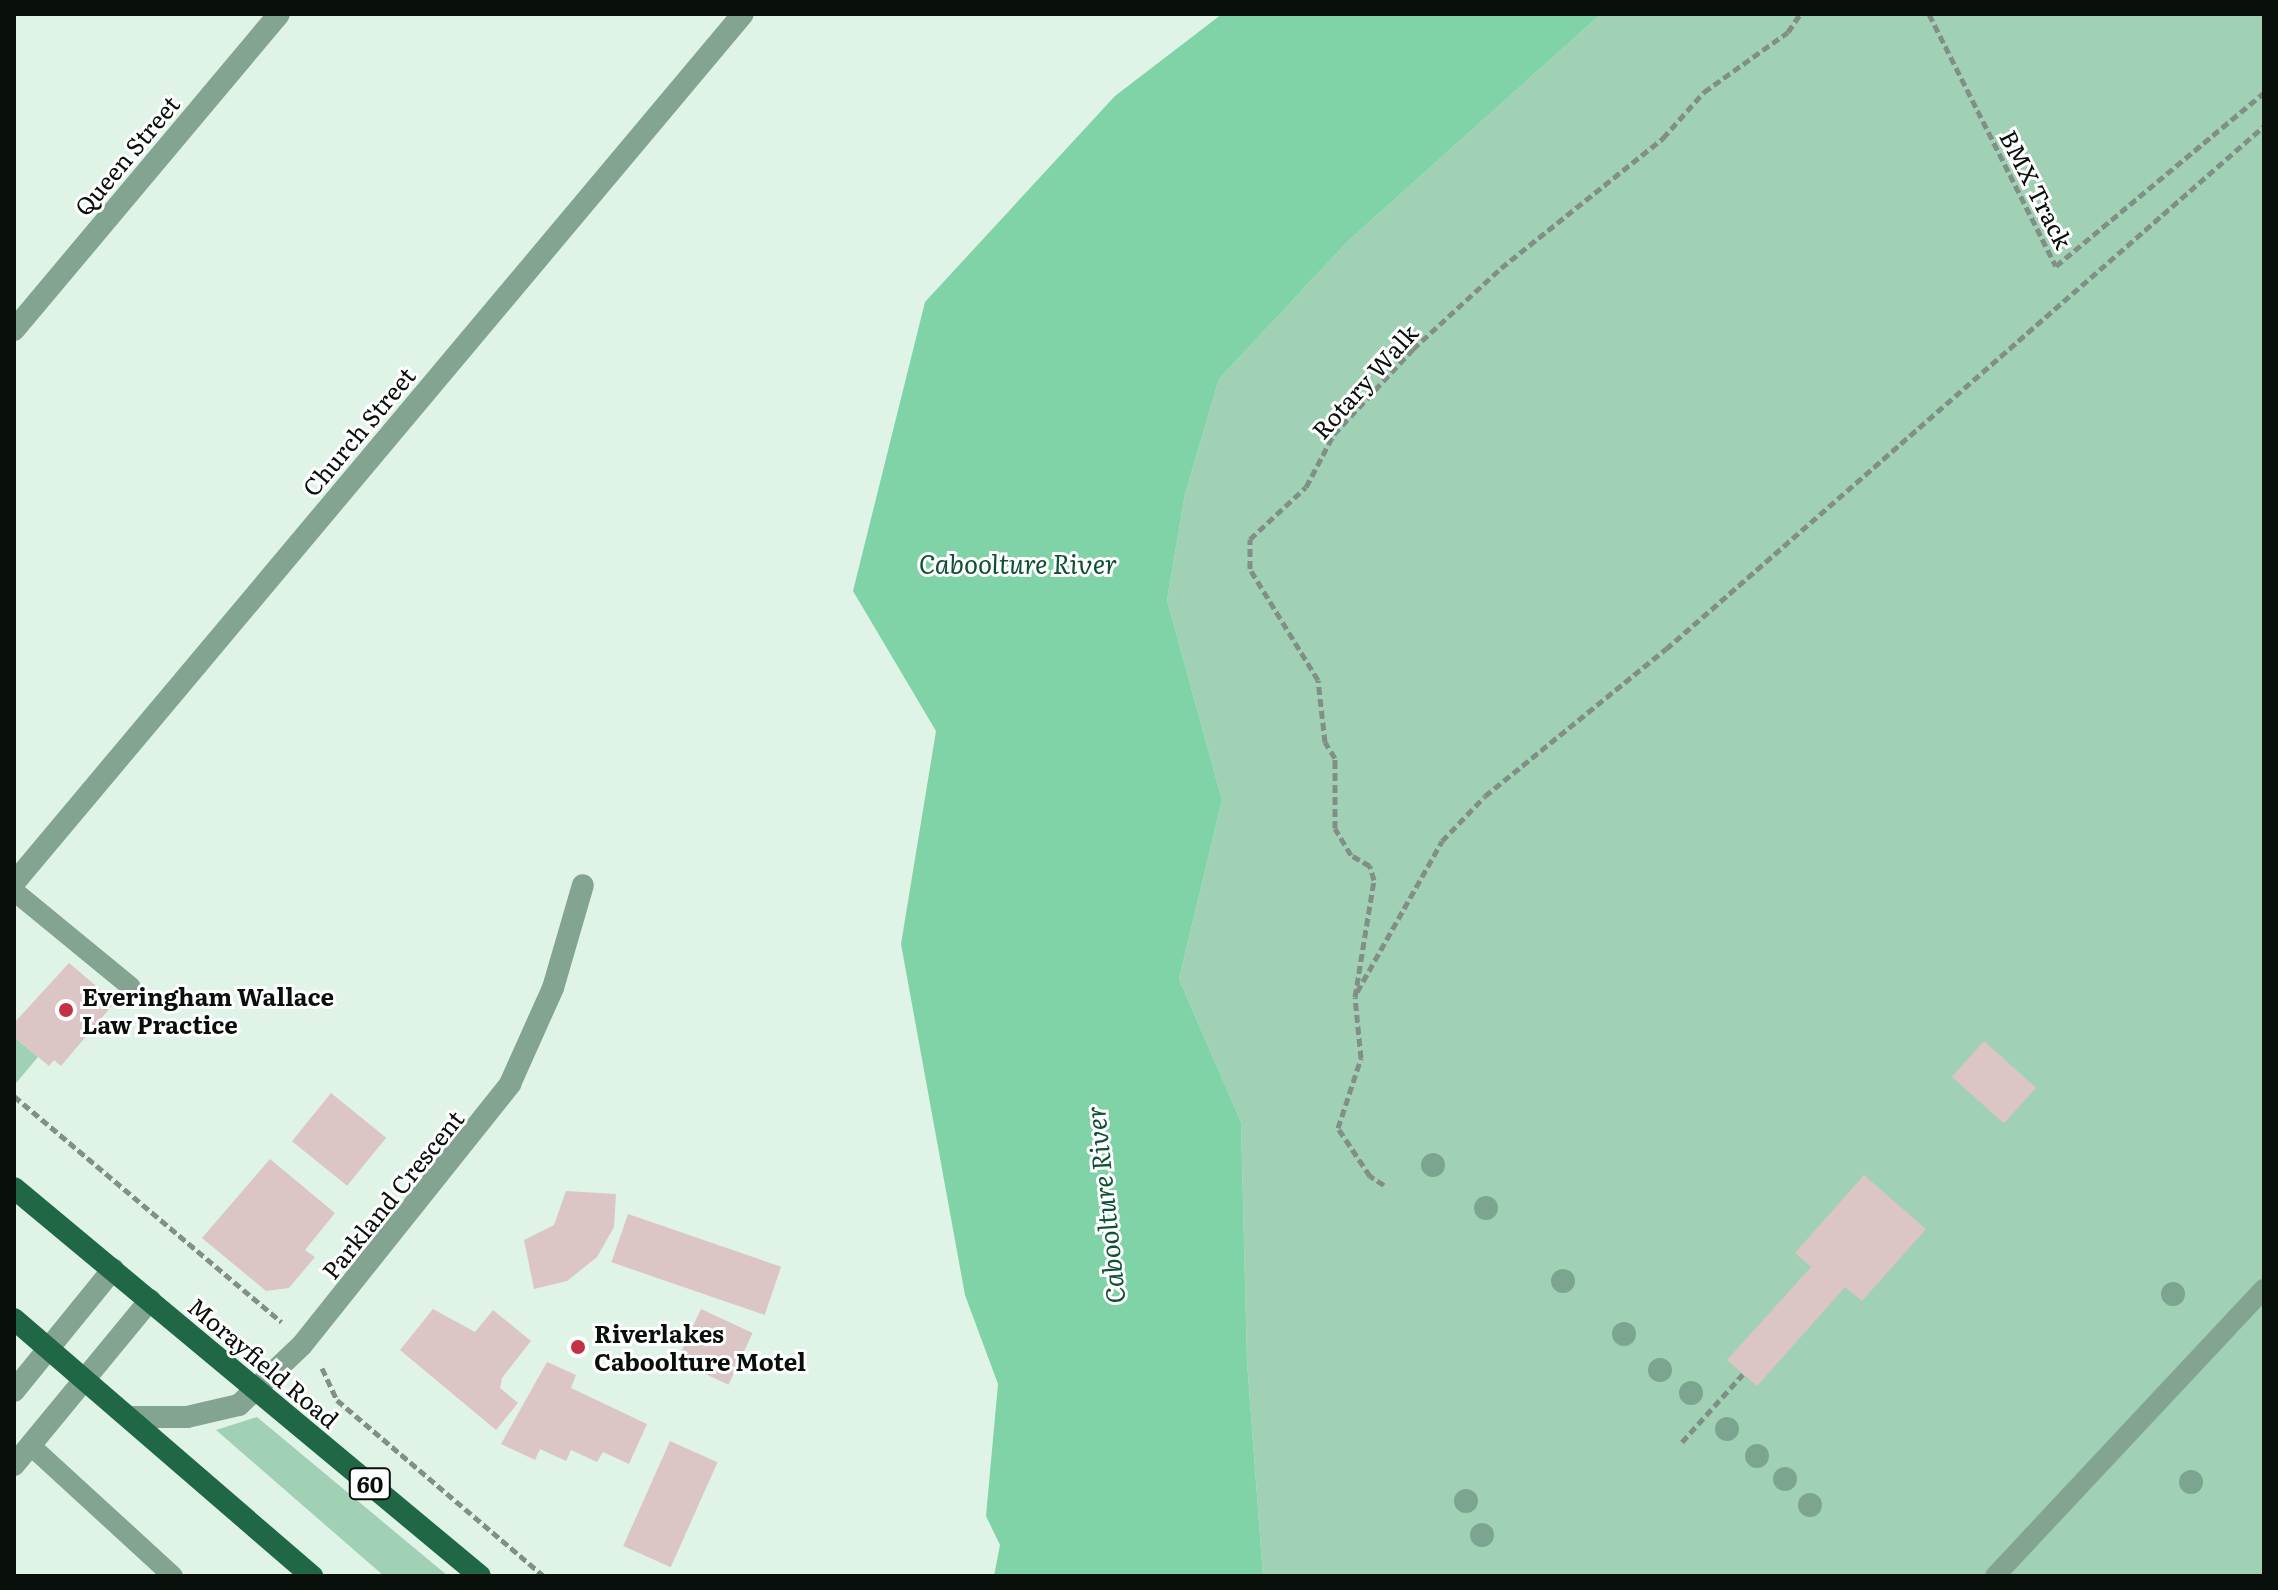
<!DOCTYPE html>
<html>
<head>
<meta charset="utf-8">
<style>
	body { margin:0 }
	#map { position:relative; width:2278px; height:1590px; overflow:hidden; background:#e0f3e7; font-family:Literata,serif }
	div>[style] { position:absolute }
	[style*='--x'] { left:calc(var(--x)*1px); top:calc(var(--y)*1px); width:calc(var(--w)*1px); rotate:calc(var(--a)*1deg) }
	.green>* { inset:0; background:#a0d1b5 }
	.water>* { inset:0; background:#7fd3a6 }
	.building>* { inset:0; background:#dcc5c5; transform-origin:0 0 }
	.path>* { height:5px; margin-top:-2.5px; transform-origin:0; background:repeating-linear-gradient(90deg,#828f87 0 8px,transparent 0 12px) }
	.service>* { height:20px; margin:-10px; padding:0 10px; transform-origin:10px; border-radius:10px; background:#82a491 }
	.minor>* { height:22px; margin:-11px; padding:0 11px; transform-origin:11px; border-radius:11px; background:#82a491 }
	.tertiary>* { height:22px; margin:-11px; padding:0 11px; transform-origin:11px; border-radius:11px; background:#82a491 }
	.primary>* { height:22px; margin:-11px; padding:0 11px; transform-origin:11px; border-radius:11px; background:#1f6745 }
	.trees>* { width:24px; height:24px; margin:-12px; border-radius:50%; background:#7ba58f }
	.dots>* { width:22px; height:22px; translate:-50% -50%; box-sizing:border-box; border:4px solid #fff; border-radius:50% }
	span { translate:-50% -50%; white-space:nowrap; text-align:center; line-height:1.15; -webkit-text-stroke:6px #fff; paint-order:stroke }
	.shield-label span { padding:2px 6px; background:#fff; border:2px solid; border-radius:6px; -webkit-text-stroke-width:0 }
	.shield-label { font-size:22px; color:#09100c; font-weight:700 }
	.street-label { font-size:24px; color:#09100c }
	.poi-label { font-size:24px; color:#09100c; font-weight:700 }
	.left { translate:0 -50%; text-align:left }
	.water-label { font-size:26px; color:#0f5135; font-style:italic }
	.frame { position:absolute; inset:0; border:16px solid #09100c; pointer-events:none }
</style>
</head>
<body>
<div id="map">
	<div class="green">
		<i style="clip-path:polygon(1601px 14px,2264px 14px,2264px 1576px,1263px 1576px,1247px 1361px,1241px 1122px,1179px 979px,1222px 800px,1167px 600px,1185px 494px,1219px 379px,1348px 241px)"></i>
		<i style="clip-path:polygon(14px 1037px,38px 1057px,16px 1083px,14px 1082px)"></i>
		<i style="clip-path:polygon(257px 1417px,448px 1576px,384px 1576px,216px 1430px)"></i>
	</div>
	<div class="water">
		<i style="clip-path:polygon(1222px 14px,1601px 14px,1348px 241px,1219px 379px,1185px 494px,1167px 600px,1222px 800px,1179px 979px,1241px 1122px,1247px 1361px,1263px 1576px,994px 1576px,1000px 1545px,986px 1516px,998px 1384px,965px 1295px,901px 944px,936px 731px,853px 591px,925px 302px,1115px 96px)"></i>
	</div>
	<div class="building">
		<i style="clip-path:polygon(69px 963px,115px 1002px,61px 1066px,54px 1060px,49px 1066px,14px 1037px,14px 1023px)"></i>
		<i style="left:1984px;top:1041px;width:70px;height:48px;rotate:42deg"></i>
		<i style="left:331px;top:1093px;width:71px;height:62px;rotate:39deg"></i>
		<i style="clip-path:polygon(270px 1159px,335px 1213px,305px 1250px,315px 1257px,289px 1288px,266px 1291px,202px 1238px)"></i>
		<i style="clip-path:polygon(1864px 1175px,1926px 1229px,1862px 1301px,1845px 1287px,1757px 1386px,1727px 1360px,1811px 1267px,1795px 1253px)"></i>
		<i style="clip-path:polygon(566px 1191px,616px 1194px,614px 1227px,597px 1257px,567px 1281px,534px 1289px,524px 1240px,554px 1225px)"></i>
		<i style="left:628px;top:1214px;width:162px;height:51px;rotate:19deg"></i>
		<i style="clip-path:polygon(433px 1309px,475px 1332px,493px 1310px,531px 1341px,502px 1378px,500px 1388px,518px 1403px,496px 1430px,400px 1350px)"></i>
		<i style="left:701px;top:1309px;width:57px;height:57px;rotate:25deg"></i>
		<i style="clip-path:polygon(547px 1362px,576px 1375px,571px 1388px,647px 1424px,629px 1464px,603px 1452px,597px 1462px,571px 1450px,566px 1461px,540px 1449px,535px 1460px,501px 1444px)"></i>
		<i style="left:670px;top:1441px;width:52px;height:115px;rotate:24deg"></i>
	</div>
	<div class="path">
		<i style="--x:1929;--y:14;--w:282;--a:63.3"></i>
		<i style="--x:2056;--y:266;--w:271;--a:-39.8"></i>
		<i style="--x:1357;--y:992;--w:173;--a:-60.6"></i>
		<i style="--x:1442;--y:841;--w:62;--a:-46.3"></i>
		<i style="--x:1485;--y:796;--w:233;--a:-39.1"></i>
		<i style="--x:1666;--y:649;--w:794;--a:-41.17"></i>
		<i style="--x:14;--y:1096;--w:350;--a:40.2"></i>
		<i style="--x:1384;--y:1185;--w:17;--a:-147"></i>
		<i style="--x:1370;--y:1176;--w:58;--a:-123.7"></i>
		<i style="--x:1338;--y:1128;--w:74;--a:-71.8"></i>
		<i style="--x:1361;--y:1058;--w:61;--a:-95.6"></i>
		<i style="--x:1355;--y:997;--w:119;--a:-80.8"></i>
		<i style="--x:1374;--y:880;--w:15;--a:-106"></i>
		<i style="--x:1370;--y:866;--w:22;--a:-150"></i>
		<i style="--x:1351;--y:855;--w:31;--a:-121"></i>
		<i style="--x:1335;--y:828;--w:70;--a:-90"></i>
		<i style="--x:1335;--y:758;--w:19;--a:-122"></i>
		<i style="--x:1325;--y:742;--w:62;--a:-96.4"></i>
		<i style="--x:1318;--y:680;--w:130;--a:-121.5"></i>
		<i style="--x:1250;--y:569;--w:30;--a:-90"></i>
		<i style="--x:1250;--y:539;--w:76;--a:-42.9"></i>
		<i style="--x:1306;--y:487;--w:60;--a:-62.2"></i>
		<i style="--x:1334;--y:434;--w:116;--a:-47.1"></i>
		<i style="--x:1413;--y:349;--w:120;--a:-42.6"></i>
		<i style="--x:1501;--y:268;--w:208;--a:-38.7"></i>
		<i style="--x:1663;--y:138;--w:62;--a:-48.3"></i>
		<i style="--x:1704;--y:92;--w:103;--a:-35.5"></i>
		<i style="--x:1788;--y:32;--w:22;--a:-56"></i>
		<i style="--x:322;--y:1368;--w:35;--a:65"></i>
		<i style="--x:337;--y:1400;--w:272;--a:40.4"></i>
		<i style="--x:1682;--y:1442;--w:91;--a:-48.1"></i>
	</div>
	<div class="service">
		<i style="--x:14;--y:891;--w:151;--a:39.4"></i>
		<i style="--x:30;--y:1445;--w:194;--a:42.5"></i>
		<i style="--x:1995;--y:1576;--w:393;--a:-46.9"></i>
	</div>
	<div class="minor">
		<i style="--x:14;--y:330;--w:412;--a:-50"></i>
		<i style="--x:14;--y:1391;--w:157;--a:-50.9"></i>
		<i style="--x:129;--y:1417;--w:58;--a:0"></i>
		<i style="--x:187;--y:1417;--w:53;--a:-13"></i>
		<i style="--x:239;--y:1405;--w:87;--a:-43.6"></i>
		<i style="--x:302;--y:1345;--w:334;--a:-51.4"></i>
		<i style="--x:510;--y:1084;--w:105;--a:-65.9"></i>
		<i style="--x:553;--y:988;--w:107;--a:-73.8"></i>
		<i style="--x:14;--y:1465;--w:214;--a:-50.5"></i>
	</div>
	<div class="tertiary">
		<i style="--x:14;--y:883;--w:1134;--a:-50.01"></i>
	</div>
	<div class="primary">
		<i style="--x:14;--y:1188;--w:606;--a:39.78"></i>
		<i style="--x:14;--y:1319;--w:394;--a:40.8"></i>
	</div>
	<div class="trees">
		<i style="left:1433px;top:1165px"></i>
		<i style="left:1486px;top:1208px"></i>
		<i style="left:1563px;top:1281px"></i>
		<i style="left:2173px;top:1294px"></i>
		<i style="left:1624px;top:1334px"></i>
		<i style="left:1660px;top:1370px"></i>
		<i style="left:1691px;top:1393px"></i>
		<i style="left:1727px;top:1429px"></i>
		<i style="left:1757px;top:1456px"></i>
		<i style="left:1785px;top:1479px"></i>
		<i style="left:2191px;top:1482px"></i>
		<i style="left:1466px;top:1501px"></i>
		<i style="left:1810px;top:1505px"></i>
		<i style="left:1482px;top:1535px"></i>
	</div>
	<div class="dots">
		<i style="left:66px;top:1010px;background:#c23146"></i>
		<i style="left:578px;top:1347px;background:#c23146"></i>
	</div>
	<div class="shield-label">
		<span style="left:370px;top:1484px">60</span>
	</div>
	<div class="street-label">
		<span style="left:126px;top:155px;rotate:-50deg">Queen Street</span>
		<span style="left:2037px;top:189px;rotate:63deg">BMX Track</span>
		<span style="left:1364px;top:381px;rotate:-48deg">Rotary Walk</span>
		<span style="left:358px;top:431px;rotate:-50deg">Church Street</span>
		<span style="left:392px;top:1194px;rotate:-51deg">Parkland Crescent</span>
		<span style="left:264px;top:1362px;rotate:40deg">Morayfield Road</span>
	</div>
	<div class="poi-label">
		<span class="left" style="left:82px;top:1010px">Everingham Wallace<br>Law Practice</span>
		<span class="left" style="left:594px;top:1347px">Riverlakes<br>Caboolture Motel</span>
	</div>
	<div class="water-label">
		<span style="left:1018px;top:563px">Caboolture River</span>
		<span style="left:1104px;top:1205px;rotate:-96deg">Caboolture River</span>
	</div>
	<div class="frame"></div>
</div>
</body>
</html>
